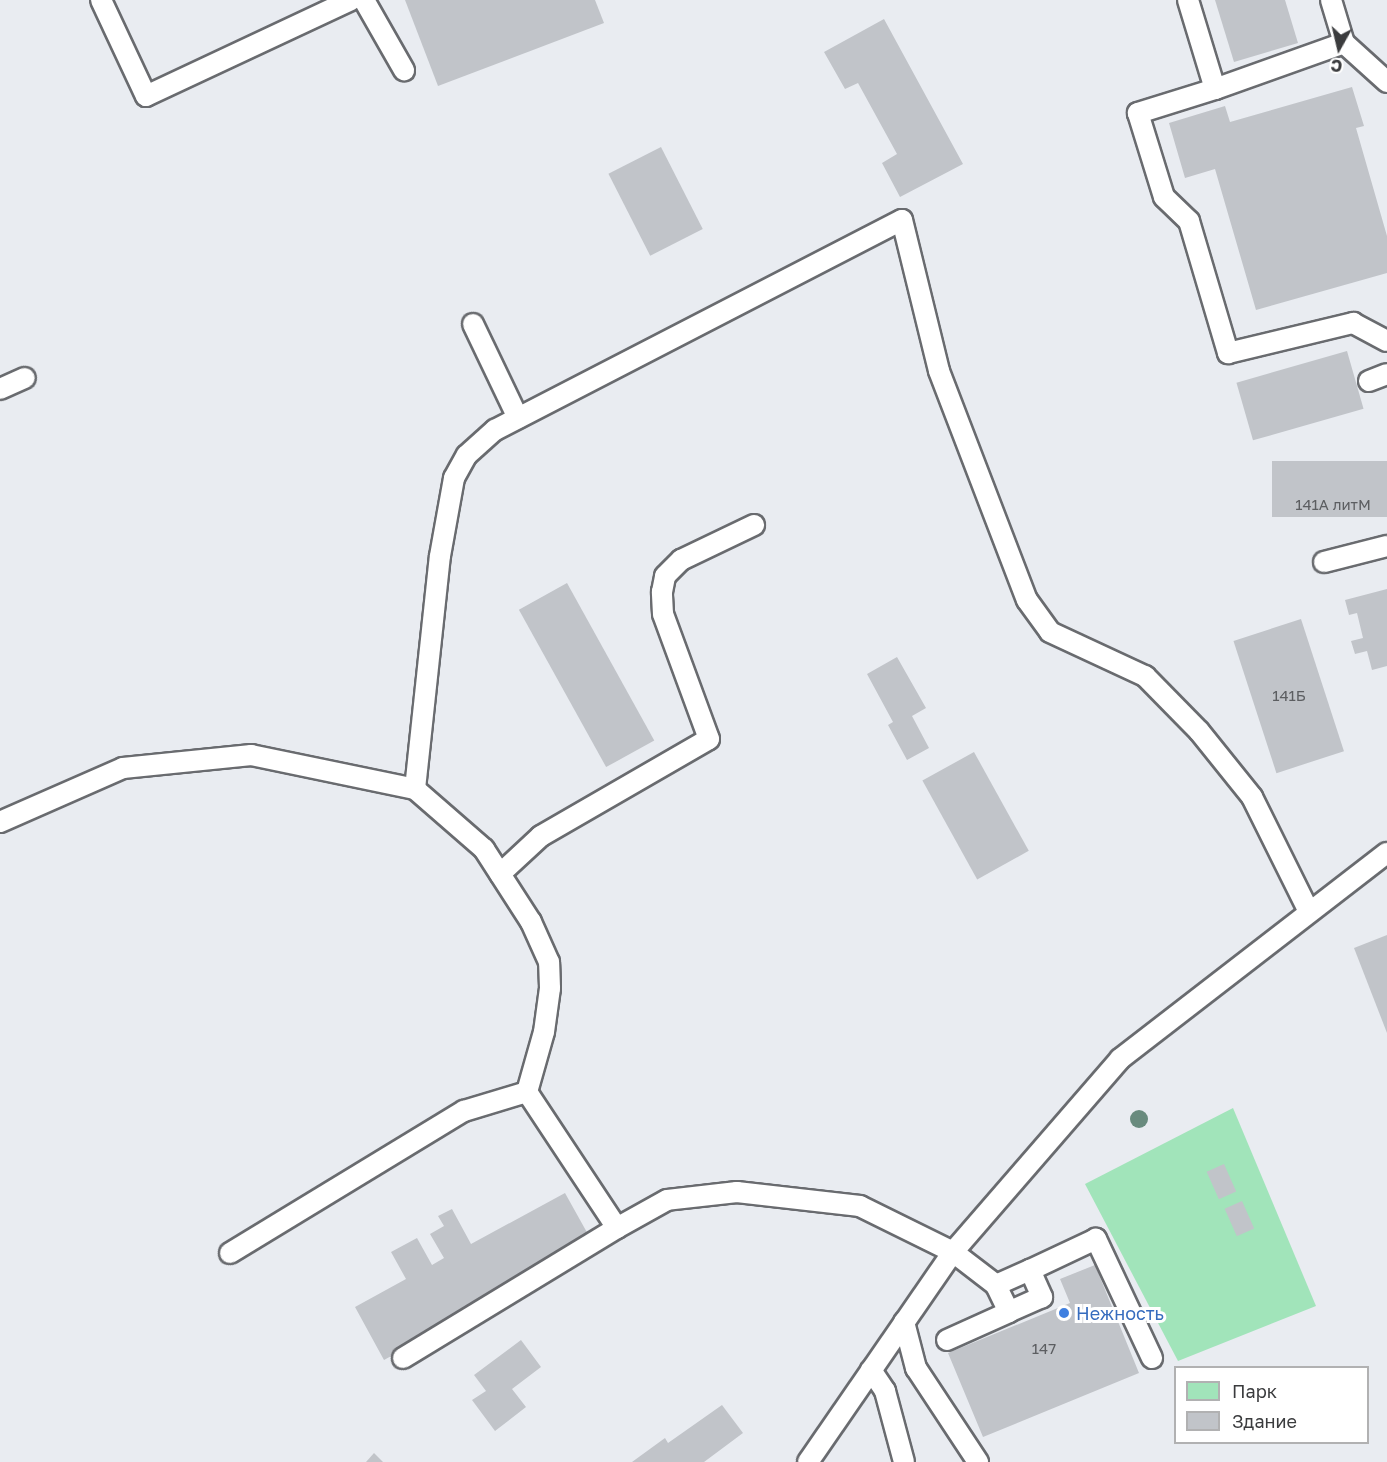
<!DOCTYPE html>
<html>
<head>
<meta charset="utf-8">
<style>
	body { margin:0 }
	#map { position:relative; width:1387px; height:1462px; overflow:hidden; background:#e9ecf1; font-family:"Golos Text",sans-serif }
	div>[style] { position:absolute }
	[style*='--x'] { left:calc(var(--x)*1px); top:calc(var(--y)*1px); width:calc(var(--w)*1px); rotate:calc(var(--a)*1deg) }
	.green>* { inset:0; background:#a1e4ba }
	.building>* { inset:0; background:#c1c4c9; transform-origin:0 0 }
	.roads { filter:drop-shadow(2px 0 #696b6f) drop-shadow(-2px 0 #696b6f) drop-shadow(0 2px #696b6f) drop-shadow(0 -2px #696b6f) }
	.service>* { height:20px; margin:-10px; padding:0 10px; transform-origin:10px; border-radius:10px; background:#fff }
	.trees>* { width:18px; height:18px; margin:-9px; border-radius:50%; background:#698b7e }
	.dots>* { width:16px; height:16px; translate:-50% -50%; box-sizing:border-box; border:3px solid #fff; border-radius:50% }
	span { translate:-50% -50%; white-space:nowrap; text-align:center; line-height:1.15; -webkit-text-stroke:6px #fff; paint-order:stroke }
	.number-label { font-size:15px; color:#5c5e61 }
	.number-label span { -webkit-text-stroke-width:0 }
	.shop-label { font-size:18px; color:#366cbe }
	.left { translate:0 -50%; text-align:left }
	.legend { position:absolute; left:1174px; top:1366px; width:195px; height:78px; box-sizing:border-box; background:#fff; border:2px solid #b1b1b2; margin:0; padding:8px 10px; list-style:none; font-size:18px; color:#3b3c3e }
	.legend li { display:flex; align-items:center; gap:12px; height:30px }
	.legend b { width:30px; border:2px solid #b1b1b2 }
	.north { position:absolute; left:1309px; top:18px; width:60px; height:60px; -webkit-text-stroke:4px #fff; paint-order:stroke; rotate:188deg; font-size:16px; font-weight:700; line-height:24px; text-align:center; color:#3b3c3e }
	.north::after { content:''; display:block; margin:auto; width:21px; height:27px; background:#3b3c3e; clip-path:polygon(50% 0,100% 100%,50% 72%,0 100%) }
</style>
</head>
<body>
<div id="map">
	<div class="green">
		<i style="clip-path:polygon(1233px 1108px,1316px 1306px,1178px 1361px,1085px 1184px)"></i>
	</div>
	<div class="building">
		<i style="clip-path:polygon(405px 0,595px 0,604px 23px,438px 86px)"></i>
		<i style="clip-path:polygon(1215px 0,1285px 0,1298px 43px,1234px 62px)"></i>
		<i style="clip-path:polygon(884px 19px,963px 164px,900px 197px,882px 163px,897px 154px,858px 83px,845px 89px,824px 52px)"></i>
		<i style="clip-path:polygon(1352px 87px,1364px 126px,1356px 128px,1387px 236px,1387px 273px,1256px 310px,1215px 169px,1185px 178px,1169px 123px,1225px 106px,1230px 122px)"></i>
		<i style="left:661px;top:147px;width:92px;height:59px;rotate:63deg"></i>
		<i style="left:1347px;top:351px;width:60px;height:115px;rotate:74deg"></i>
		<i style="left:1387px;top:461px;width:56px;height:115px;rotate:90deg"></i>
		<i style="left:567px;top:583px;width:180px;height:55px;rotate:61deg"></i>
		<i style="clip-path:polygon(1387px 589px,1387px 666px,1372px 670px,1367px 651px,1355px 654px,1351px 641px,1363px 638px,1357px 613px,1349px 615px,1345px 600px)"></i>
		<i style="left:1301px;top:619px;width:139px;height:71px;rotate:72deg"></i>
		<i style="clip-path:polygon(897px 657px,926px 708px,912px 716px,929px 748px,907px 760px,888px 725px,893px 722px,867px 674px)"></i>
		<i style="left:974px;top:752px;width:113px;height:59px;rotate:61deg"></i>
		<i style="clip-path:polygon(1387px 935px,1387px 1033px,1354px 948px)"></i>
		<i style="left:1224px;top:1164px;width:30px;height:19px;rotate:66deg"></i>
		<i style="clip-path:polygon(565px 1193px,594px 1245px,384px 1360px,355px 1307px,406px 1279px,391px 1252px,417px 1238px,432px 1265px,444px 1258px,430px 1234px,444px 1226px,438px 1216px,452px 1209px,471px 1244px)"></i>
		<i style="left:1242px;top:1201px;width:30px;height:19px;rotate:66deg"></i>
		<i style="clip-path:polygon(1095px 1265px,1139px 1373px,983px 1437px,948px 1353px,1070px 1303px,1060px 1279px)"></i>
		<i style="clip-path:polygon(521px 1340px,541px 1367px,512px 1389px,526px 1407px,495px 1431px,472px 1400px,486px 1391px,474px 1375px)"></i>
		<i style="clip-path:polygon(722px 1405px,743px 1433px,704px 1462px,632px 1462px,665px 1438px,668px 1443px)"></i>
		<i style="clip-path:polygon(374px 1453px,383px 1462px,366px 1462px)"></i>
	</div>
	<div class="roads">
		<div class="service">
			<i style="--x:101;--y:0;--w:106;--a:64.9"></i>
			<i style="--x:146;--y:96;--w:226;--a:-25.1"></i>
			<i style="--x:364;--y:0;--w:81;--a:60.3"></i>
			<i style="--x:1188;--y:0;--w:93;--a:73.1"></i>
			<i style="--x:1215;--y:89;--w:137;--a:-19.6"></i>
			<i style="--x:1331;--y:0;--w:45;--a:73.2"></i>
			<i style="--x:1344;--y:43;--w:58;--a:42.2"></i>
			<i style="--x:1215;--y:89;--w:81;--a:162.7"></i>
			<i style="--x:1138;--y:113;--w:88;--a:72.8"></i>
			<i style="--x:1164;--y:197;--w:35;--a:44"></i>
			<i style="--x:1189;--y:221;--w:138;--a:73.5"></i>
			<i style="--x:1228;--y:353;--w:129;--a:-13.5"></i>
			<i style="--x:1353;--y:323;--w:38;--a:28"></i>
			<i style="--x:473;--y:324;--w:104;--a:64.4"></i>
			<i style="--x:1369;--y:381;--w:19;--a:-21"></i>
			<i style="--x:0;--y:389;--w:27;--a:-24"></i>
			<i style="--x:1324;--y:562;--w:65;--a:-14.3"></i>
			<i style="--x:0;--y:822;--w:134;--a:-23.7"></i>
			<i style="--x:123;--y:768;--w:129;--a:-5.8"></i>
			<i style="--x:251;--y:755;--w:167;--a:11.7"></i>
			<i style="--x:500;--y:874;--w:56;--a:-42.8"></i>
			<i style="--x:541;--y:836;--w:194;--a:-30"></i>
			<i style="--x:709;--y:739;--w:133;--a:-110.2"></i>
			<i style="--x:663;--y:614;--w:22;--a:-93"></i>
			<i style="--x:662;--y:592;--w:16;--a:-79"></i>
			<i style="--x:665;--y:576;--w:23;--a:-45"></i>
			<i style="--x:681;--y:560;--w:81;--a:-25.6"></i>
			<i style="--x:230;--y:1253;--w:274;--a:-31.3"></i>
			<i style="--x:464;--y:1111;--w:66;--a:-16.8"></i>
			<i style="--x:996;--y:1285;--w:37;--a:-24"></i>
			<i style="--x:904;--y:1322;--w:48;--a:75.4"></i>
			<i style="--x:916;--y:1368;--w:113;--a:56.6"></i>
			<i style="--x:947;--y:1340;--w:68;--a:-24.3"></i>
			<i style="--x:403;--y:1358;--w:250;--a:-31.3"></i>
			<i style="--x:1152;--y:1358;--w:132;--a:-115.2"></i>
			<i style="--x:1096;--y:1239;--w:73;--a:154.8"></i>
			<i style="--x:1030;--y:1270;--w:30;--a:66"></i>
			<i style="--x:1042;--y:1297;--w:36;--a:156"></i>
			<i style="--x:1009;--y:1312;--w:30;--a:-116"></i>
			<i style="--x:996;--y:1285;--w:54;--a:-142.5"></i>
			<i style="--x:953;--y:1252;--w:104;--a:-153.7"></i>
			<i style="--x:860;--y:1206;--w:124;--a:-173.5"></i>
			<i style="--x:737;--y:1192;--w:70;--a:173.5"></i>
			<i style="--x:667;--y:1200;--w:57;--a:150.8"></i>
			<i style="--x:617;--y:1228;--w:163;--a:-123.5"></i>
			<i style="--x:527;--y:1092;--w:62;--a:-74.2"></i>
			<i style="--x:544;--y:1032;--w:44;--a:-82.2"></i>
			<i style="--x:550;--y:988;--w:26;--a:-92"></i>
			<i style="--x:549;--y:962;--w:44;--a:-114.2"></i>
			<i style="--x:531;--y:922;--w:87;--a:-122.8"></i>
			<i style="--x:484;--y:849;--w:91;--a:-139"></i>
			<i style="--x:415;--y:789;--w:234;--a:-83.9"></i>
			<i style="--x:440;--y:556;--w:79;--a:-79.8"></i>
			<i style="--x:454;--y:478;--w:26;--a:-61"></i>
			<i style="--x:467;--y:455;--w:38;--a:-42"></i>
			<i style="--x:495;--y:430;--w:458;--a:-27.3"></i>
			<i style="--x:902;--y:220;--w:155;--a:76.2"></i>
			<i style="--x:939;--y:371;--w:245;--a:69"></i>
			<i style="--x:1027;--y:600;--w:39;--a:54"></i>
			<i style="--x:1050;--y:632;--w:105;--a:24.9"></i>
			<i style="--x:1145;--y:676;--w:77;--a:45.5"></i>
			<i style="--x:1199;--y:731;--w:85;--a:51.2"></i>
			<i style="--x:1252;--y:797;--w:128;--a:63.6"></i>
			<i style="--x:871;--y:1370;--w:25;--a:56"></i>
			<i style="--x:885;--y:1391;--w:73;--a:75"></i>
			<i style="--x:808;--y:1462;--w:255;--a:-55.4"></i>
			<i style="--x:953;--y:1252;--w:255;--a:-49.1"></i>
			<i style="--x:1120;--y:1059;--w:337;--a:-37.7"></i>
		</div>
	</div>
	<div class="trees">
		<i style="left:1139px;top:1119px"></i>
	</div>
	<div class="dots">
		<i style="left:1064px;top:1313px;background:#3f7fe0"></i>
	</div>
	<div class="number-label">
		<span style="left:1333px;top:505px">141А литМ</span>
		<span style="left:1289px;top:696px">141Б</span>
		<span style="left:1044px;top:1349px">147</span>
	</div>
	<div class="shop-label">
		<span class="left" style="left:1076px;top:1313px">Нежность</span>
	</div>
	<ul class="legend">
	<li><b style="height:16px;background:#a1e4ba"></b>Парк</li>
	<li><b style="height:16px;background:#c1c4c9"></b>Здание</li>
	</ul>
	<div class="north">С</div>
</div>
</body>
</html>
